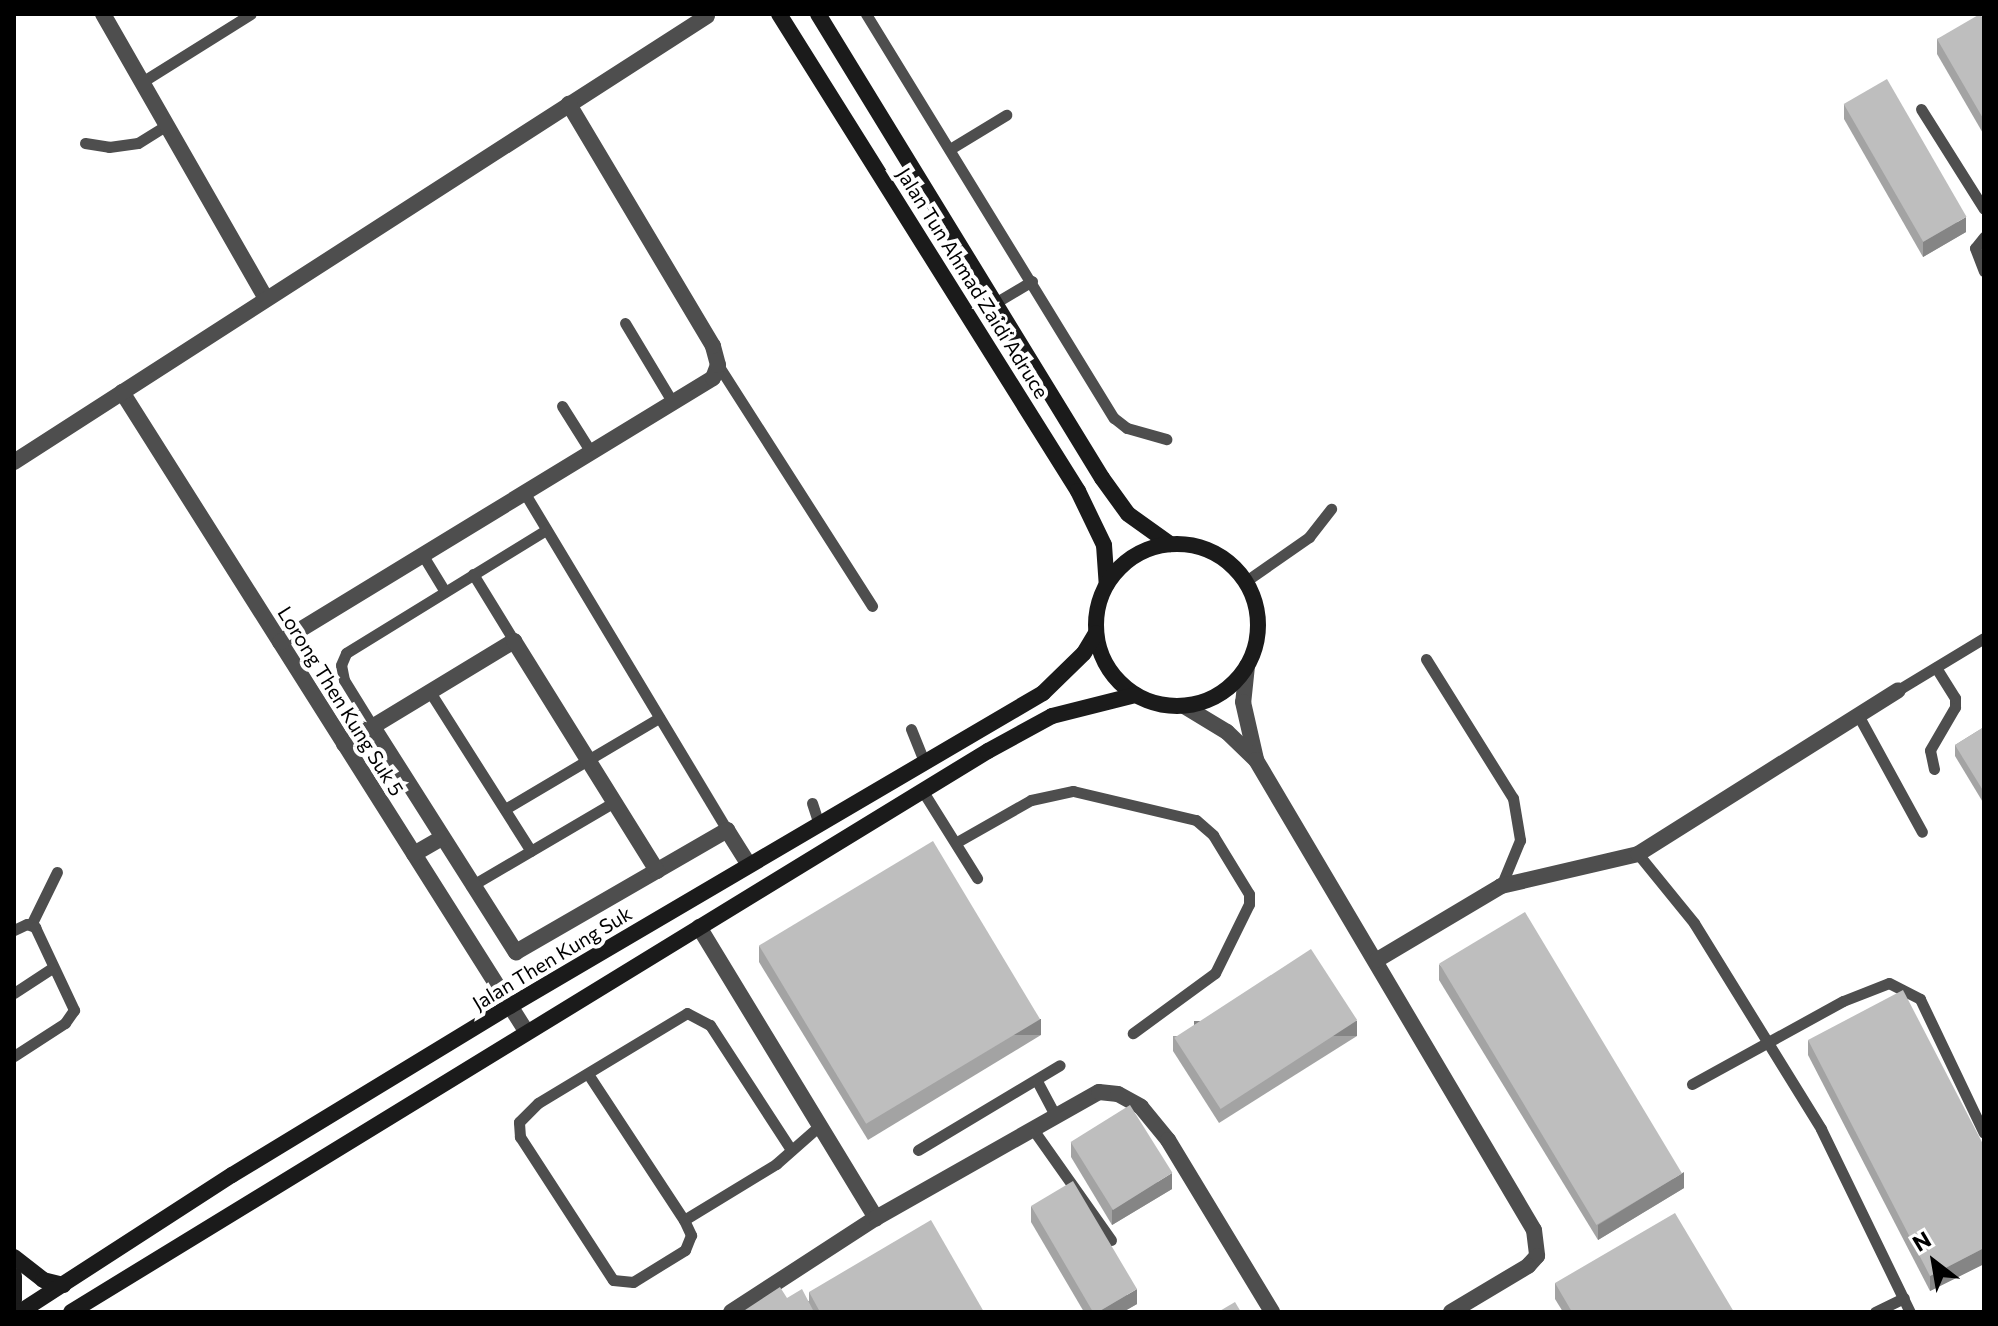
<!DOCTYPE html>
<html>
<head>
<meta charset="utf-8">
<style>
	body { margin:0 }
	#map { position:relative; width:1998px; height:1326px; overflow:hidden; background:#fff; font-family:Commissioner,sans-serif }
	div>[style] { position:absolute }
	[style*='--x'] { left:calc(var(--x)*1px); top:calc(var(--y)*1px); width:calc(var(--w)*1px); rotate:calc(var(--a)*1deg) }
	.lane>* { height:11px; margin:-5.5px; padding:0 5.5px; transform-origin:5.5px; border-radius:5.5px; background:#4e4e4e }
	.street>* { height:16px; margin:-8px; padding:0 8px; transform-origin:8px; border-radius:8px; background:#4e4e4e }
	.secondary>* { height:16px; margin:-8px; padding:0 8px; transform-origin:8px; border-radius:8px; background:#1b1b1b }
	.secondary>.ring { margin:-8px; padding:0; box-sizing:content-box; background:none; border:16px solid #1b1b1b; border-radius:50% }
	.wall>* { inset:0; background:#a3a3a3 }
	.shaded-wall>* { inset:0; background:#858585; transform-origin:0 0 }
	.building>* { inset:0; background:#bebebe; transform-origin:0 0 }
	span { translate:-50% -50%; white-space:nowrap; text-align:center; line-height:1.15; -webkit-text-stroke:8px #fff; paint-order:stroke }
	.street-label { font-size:20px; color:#000 }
	.frame { position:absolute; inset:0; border:16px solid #000; pointer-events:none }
	.north { position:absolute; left:1894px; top:1222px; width:80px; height:80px; -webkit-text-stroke:6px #fff; paint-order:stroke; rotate:329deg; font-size:22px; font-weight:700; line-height:32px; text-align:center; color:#000 }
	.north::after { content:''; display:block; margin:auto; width:28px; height:36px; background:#000; clip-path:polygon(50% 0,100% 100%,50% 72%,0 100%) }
</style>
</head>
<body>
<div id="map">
	<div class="lane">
		<i style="--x:866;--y:14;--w:474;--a:58.5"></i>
		<i style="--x:1114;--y:418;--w:16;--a:38"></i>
		<i style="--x:1127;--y:428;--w:41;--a:15.8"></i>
		<i style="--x:142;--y:82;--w:128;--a:-32"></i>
		<i style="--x:1921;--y:109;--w:118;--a:57.8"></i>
		<i style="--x:85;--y:143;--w:24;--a:9"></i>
		<i style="--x:109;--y:147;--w:29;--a:-8"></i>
		<i style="--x:138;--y:143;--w:31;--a:-32"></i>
		<i style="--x:950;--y:149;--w:66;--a:-31.3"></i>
		<i style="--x:1984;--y:237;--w:14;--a:129"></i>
		<i style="--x:1975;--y:248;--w:25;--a:69"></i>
		<i style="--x:995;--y:303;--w:43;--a:-30.7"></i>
		<i style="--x:625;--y:323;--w:93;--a:59"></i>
		<i style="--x:718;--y:365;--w:286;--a:57.4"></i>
		<i style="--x:562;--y:406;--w:54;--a:57.8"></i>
		<i style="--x:524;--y:492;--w:394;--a:59"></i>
		<i style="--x:422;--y:554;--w:42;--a:58.6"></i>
		<i style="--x:473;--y:574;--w:79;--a:58.5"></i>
		<i style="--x:1246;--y:581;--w:77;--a:-34.9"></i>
		<i style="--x:1309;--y:537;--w:36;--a:-52"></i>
		<i style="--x:1426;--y:659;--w:164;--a:58"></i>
		<i style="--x:1513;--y:798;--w:43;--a:80.5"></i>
		<i style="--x:1520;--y:840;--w:50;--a:112.4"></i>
		<i style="--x:1898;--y:690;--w:100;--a:-31.2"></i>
		<i style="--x:430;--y:692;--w:188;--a:57.6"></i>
		<i style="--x:1858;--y:715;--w:133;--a:61.3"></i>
		<i style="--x:373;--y:727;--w:55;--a:-121.7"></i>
		<i style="--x:344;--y:680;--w:15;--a:-101"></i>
		<i style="--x:341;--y:665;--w:13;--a:-67"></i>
		<i style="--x:346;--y:653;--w:235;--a:-31.6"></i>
		<i style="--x:911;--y:729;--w:35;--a:68"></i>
		<i style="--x:1934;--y:769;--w:19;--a:-102"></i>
		<i style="--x:1930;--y:750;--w:50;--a:-59.8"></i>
		<i style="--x:1955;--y:707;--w:9;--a:-90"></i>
		<i style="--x:1955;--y:698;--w:36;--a:-122"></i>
		<i style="--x:922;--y:790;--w:104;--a:58"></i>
		<i style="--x:812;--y:803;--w:22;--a:72"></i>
		<i style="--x:505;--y:809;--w:179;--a:-30.6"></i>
		<i style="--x:957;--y:842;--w:85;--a:-29.6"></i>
		<i style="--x:1031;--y:800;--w:43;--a:-12.1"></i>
		<i style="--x:1073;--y:791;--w:126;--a:13.3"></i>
		<i style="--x:1196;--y:820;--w:23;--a:41"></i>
		<i style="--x:1213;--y:835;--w:69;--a:58.6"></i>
		<i style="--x:1249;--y:894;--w:10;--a:90"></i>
		<i style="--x:1249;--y:904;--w:77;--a:116.2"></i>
		<i style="--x:1215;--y:973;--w:102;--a:143.8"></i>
		<i style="--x:1638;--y:854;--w:89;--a:50.9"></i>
		<i style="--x:1694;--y:923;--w:242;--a:58.3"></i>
		<i style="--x:1821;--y:1129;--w:203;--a:64.1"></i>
		<i style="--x:471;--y:886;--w:166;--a:-30.4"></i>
		<i style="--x:31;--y:925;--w:59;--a:-63.9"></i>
		<i style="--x:14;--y:930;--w:14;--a:-25"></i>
		<i style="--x:27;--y:924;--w:9;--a:21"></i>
		<i style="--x:35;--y:927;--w:92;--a:64.8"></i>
		<i style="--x:74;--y:1010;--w:16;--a:125"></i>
		<i style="--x:65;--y:1023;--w:61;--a:147.1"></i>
		<i style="--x:14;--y:993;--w:45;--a:-33.3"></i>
		<i style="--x:588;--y:1074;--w:175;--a:56.7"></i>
		<i style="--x:684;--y:1220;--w:108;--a:-31.3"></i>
		<i style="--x:776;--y:1164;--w:55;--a:-41.3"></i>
		<i style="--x:1037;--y:1081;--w:38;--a:62"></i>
		<i style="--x:1692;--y:1084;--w:172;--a:-28.8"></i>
		<i style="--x:1843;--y:1001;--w:49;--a:-21.4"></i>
		<i style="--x:1889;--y:983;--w:35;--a:27"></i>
		<i style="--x:1920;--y:999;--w:148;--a:64.5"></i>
		<i style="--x:1032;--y:1128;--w:137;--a:54.8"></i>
		<i style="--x:918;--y:1150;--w:165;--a:-30.9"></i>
		<i style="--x:684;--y:1220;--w:17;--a:65"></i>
		<i style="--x:691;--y:1235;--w:16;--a:112"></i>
		<i style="--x:685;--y:1250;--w:61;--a:148.4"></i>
		<i style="--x:633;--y:1282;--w:20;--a:-174"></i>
		<i style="--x:613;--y:1280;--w:171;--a:-123"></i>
		<i style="--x:520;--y:1137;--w:15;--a:-94"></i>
		<i style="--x:519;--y:1122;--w:27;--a:-45"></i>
		<i style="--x:538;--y:1103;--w:174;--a:-31.1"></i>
		<i style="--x:687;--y:1013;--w:26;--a:28"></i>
		<i style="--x:710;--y:1025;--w:147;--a:57"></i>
		<i style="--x:1875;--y:1312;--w:32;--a:-26"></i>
	</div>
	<div class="street">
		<i style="--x:103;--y:14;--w:328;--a:60.2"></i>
		<i style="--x:122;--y:392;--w:756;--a:57.7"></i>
		<i style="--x:14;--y:462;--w:824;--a:-32.76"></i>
		<i style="--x:280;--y:642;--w:507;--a:-31.37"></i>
		<i style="--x:713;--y:378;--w:14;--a:-69"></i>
		<i style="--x:718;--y:365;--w:20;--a:-105"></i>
		<i style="--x:713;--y:346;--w:282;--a:-120.8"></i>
		<i style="--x:1247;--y:666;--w:36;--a:96"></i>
		<i style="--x:1243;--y:702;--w:58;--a:77.2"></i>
		<i style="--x:1184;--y:706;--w:50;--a:31.2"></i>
		<i style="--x:1227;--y:732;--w:40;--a:44"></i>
		<i style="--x:1256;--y:760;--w:546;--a:59.4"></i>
		<i style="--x:1534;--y:1230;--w:26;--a:83"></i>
		<i style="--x:1537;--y:1256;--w:13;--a:132"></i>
		<i style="--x:1528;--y:1266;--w:90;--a:149.1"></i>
		<i style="--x:373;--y:727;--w:267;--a:57.6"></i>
		<i style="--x:516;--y:952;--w:244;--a:-30"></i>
		<i style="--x:727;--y:830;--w:41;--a:57.8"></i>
		<i style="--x:344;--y:744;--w:199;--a:-31.2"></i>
		<i style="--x:514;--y:641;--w:271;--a:58.1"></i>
		<i style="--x:414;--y:854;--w:32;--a:-30"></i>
		<i style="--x:699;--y:927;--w:341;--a:58.7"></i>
		<i style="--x:1377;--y:960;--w:144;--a:-30.8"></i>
		<i style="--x:1501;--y:886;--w:141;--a:-13.1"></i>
		<i style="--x:1638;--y:854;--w:307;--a:-32.2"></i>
		<i style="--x:731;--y:1312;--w:173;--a:-33"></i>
		<i style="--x:876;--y:1218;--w:256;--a:-29.5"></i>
		<i style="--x:1099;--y:1092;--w:19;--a:6"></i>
		<i style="--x:1118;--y:1094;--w:26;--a:29"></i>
		<i style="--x:1141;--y:1107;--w:43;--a:50.7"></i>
		<i style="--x:1168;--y:1140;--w:201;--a:58.8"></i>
	</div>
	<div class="secondary">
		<i style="--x:779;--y:14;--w:563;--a:57.92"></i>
		<i style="--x:1078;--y:491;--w:60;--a:64.3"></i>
		<i style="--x:1104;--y:545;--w:39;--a:86"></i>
		<i style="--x:818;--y:14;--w:544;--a:58.53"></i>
		<i style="--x:1102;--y:478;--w:44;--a:54.2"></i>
		<i style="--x:1128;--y:514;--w:52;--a:35.5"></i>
		<i class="ring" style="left:1096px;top:544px;width:146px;height:146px"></i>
		<i style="--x:14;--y:1257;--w:37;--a:38"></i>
		<i style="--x:43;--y:1280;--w:21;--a:14"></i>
		<i style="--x:14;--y:1276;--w:24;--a:90"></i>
		<i style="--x:20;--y:1312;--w:252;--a:-32.9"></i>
		<i style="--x:232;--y:1175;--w:325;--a:-31.3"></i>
		<i style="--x:510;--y:1006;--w:618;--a:-30.42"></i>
		<i style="--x:1043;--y:693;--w:57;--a:-44.3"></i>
		<i style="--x:1084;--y:653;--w:23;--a:-59"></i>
		<i style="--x:71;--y:1312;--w:1075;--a:-31.46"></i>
		<i style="--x:988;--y:751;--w:73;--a:-28.7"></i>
		<i style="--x:1052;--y:716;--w:86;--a:-14.2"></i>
	</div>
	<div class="wall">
		<i style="clip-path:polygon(1984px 20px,1984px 135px,1937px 54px,1937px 39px)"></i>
		<i style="clip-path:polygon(1844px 104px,1966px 232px,1923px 257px,1844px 119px)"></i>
		<i style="clip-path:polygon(1984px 727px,1984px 804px,1955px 756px,1955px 745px)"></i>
		<i style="clip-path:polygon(759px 946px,1041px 1035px,868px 1140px,759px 962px)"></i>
		<i style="clip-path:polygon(1439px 964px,1684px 1188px,1598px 1240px,1439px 980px)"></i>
		<i style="clip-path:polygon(1173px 1036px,1357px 1036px,1219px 1123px,1173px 1051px)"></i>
		<i style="clip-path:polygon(1808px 1040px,1984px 1146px,1984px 1264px,1930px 1291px,1808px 1055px)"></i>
		<i style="clip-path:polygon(1071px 1142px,1172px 1189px,1112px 1225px,1071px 1157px)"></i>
		<i style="clip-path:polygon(1031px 1206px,1137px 1304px,1123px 1312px,1084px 1312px,1031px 1222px)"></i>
		<i style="clip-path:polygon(1555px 1283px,1734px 1312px,1563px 1312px,1555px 1299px)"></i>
		<i style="clip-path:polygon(809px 1292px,984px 1312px,742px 1312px,787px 1298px,809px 1301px)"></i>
	</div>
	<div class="shaded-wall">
		<i style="clip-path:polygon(1966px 217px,1966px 232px,1923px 257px,1923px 242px)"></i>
		<i style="left:1041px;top:1019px;width:16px;height:203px;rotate:90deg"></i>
		<i style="left:1357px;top:1021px;width:15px;height:163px;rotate:90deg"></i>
		<i style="clip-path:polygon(1684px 1172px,1684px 1188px,1598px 1240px,1598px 1225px)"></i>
		<i style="clip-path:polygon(1172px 1173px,1172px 1189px,1112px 1225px,1112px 1210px)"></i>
		<i style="clip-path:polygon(1984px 1248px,1984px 1264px,1930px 1291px,1930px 1276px)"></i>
		<i style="clip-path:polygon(1137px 1289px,1137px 1304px,1123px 1312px,1098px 1312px)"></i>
	</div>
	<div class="building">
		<i style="clip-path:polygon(1980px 14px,1984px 20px,1984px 120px,1937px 39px)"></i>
		<i style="left:1887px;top:79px;width:159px;height:50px;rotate:60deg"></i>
		<i style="clip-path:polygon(1984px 727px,1984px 792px,1955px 745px)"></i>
		<i style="left:933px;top:841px;width:208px;height:203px;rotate:59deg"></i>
		<i style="left:1525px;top:912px;width:305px;height:100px;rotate:59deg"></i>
		<i style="left:1311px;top:949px;width:85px;height:163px;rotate:57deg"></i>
		<i style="clip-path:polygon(1903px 990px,1984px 1146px,1984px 1248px,1930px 1276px,1808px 1040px)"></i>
		<i style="left:1130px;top:1105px;width:80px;height:70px;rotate:58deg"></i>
		<i style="clip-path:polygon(1073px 1181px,1137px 1289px,1098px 1312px,1093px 1312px,1031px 1206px)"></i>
		<i style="clip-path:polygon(1675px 1213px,1734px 1312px,1572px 1312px,1555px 1283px)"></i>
		<i style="clip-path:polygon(931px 1220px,984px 1312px,820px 1312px,809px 1292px)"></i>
		<i style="clip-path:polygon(780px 1287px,787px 1298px,802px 1289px,814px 1312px,742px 1312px)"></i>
		<i style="clip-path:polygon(1235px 1302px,1241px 1312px,1218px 1312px)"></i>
	</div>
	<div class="street-label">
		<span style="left:973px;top:283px;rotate:58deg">Jalan Tun Ahmad Zaidi Adruce</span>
		<span style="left:341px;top:701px;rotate:58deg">Lorong Then Kung Suk 5</span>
		<span style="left:552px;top:958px;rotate:-31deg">Jalan Then Kung Suk</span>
	</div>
	<div class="frame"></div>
	<div class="north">N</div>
</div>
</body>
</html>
